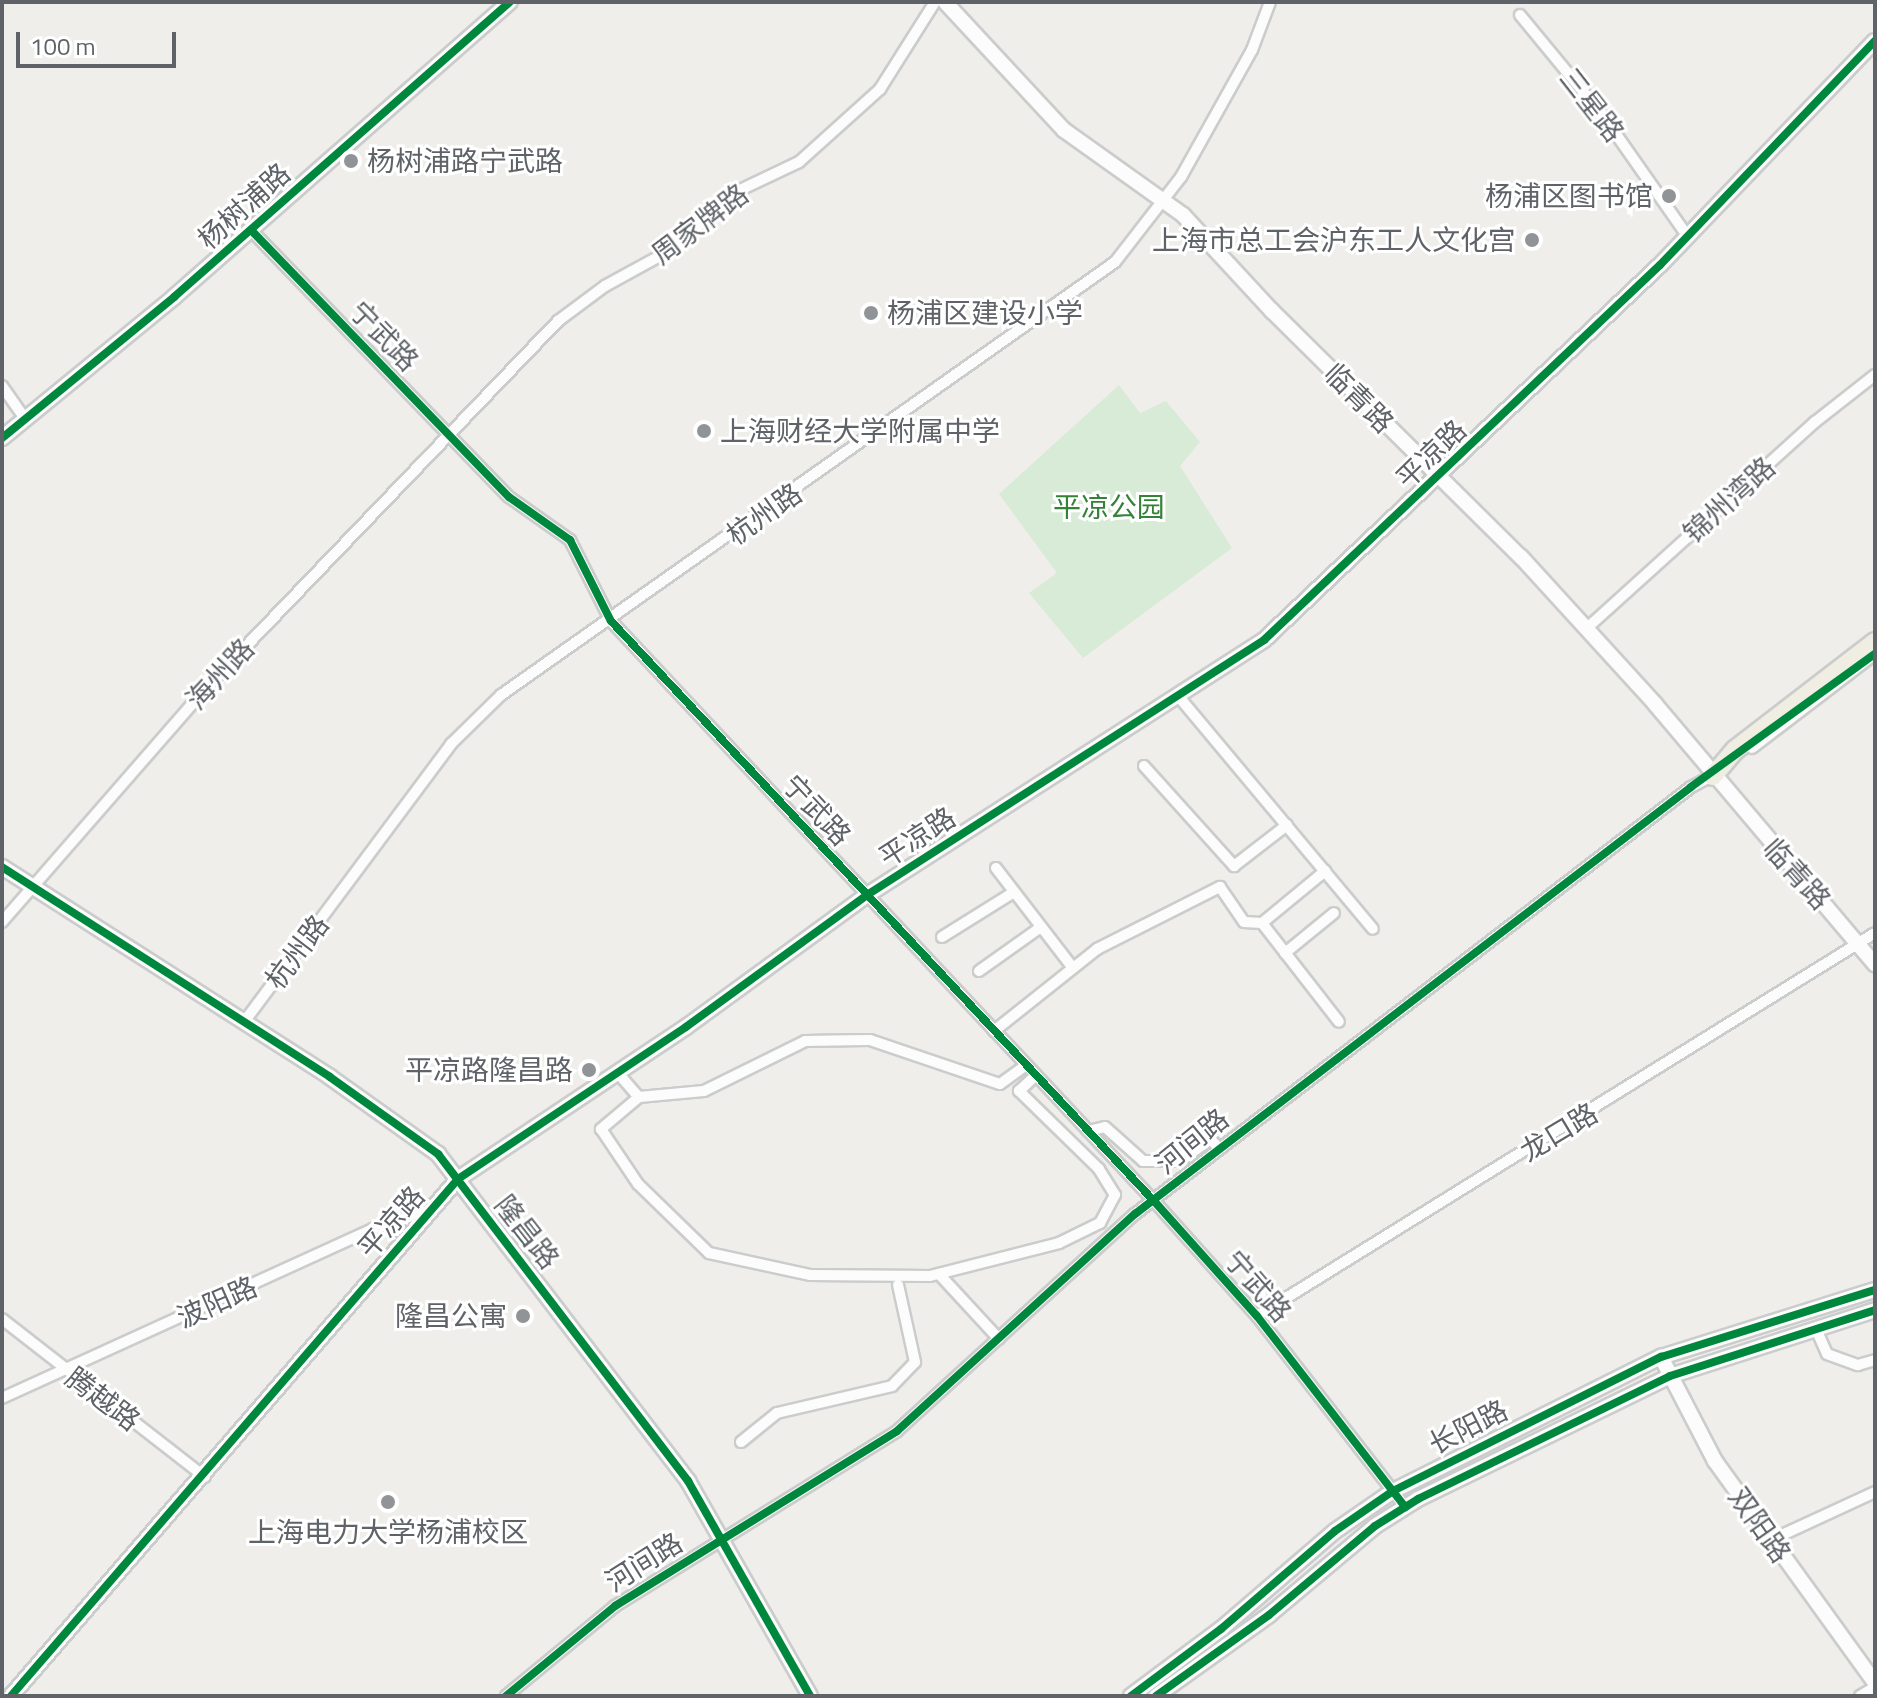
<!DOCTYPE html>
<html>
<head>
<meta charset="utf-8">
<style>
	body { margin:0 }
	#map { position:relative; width:1877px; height:1698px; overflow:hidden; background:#efeeea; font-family:"Titillium Web","Noto Sans SC",sans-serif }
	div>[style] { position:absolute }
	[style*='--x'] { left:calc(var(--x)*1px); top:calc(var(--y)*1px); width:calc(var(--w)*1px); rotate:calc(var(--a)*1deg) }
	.green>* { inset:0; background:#d8ebd6 }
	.roads { filter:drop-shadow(2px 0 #cbcccc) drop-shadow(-2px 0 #cbcccc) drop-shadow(0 2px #cbcccc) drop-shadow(0 -2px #cbcccc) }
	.street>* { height:10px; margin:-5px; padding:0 5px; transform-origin:5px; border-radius:5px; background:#fdfcfc }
	.secondary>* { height:14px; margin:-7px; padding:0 7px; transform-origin:7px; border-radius:7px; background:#fdfcfc }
	.highway>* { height:18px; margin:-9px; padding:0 9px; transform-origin:9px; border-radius:9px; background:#f0ede3 }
	.cycleway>* { height:8px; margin:-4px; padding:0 4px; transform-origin:4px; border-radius:4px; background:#00873e }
	.dots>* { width:22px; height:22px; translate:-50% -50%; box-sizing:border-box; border:4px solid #fff; border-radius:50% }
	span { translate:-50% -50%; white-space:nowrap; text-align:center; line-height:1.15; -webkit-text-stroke:6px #fff; paint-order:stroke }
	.street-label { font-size:28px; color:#5f6368 }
	.poi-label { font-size:28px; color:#5f6368 }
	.left { translate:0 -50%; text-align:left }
	.right { translate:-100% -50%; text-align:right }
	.park-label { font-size:28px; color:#348238 }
	.frame { position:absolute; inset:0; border:4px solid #5f6368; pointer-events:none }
	.scale { position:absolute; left:16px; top:32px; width:160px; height:36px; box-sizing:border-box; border:4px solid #5f6368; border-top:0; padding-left:10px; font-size:24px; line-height:28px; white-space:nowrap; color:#5f6368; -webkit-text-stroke:6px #fff; paint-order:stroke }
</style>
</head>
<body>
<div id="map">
	<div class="green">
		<i style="clip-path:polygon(1119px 385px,1140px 413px,1166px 401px,1200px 442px,1180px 466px,1232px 548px,1083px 658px,1029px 593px,1057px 573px,999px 494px)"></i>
	</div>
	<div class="roads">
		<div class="street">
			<i style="--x:1520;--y:15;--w:132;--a:50.5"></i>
			<i style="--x:1604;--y:117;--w:146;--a:55"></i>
			<i style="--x:251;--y:230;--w:371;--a:46"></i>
			<i style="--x:509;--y:497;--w:75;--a:35.2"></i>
			<i style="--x:570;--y:540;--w:91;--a:63.2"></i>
			<i style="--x:611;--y:621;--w:795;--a:46.89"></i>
			<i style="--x:1154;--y:1201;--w:154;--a:48.2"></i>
			<i style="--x:1257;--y:1316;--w:242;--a:52.2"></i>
			<i style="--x:2;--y:386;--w:42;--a:54.8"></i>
			<i style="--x:1587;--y:628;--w:307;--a:-42.1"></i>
			<i style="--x:1815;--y:422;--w:76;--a:-38.1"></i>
			<i style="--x:1179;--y:697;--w:302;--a:50.1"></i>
			<i style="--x:1752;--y:748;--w:155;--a:-37.4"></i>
			<i style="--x:1144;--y:766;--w:135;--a:48"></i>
			<i style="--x:1234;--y:866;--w:67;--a:-37.7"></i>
			<i style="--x:996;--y:868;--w:126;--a:52.4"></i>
			<i style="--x:2;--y:922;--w:309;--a:-48.9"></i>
			<i style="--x:205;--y:689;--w:510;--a:-46.19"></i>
			<i style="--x:558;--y:321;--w:59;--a:-36.7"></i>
			<i style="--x:605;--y:286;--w:73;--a:-28.7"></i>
			<i style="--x:669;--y:251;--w:94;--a:-40.7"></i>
			<i style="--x:740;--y:190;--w:65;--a:-25.4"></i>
			<i style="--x:799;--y:162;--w:109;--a:-42"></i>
			<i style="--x:880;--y:89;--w:103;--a:-57.7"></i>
			<i style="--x:1262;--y:923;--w:82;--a:-39.5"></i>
			<i style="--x:942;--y:937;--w:85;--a:-32"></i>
			<i style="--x:1285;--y:953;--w:63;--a:-39.2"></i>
			<i style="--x:979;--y:971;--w:76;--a:-35.4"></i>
			<i style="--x:244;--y:1022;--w:347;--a:-53.3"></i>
			<i style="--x:451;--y:744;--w:70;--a:-44.4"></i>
			<i style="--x:501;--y:695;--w:751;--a:-35.19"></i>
			<i style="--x:1115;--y:262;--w:108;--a:-52.2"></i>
			<i style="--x:1181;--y:177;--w:145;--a:-60.8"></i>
			<i style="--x:1252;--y:50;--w:51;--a:-69.4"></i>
			<i style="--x:994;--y:1031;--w:132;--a:-38.5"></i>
			<i style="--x:1097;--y:949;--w:138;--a:-26.8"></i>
			<i style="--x:1220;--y:887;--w:42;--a:55.6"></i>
			<i style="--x:1244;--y:922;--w:18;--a:3"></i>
			<i style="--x:1262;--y:923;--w:125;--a:52.1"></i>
			<i style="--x:617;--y:1072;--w:33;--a:49"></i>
			<i style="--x:639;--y:1097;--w:65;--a:-5.3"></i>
			<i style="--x:704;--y:1091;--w:113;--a:-26.3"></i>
			<i style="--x:805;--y:1041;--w:65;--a:-0.9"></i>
			<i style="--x:870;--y:1040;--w:137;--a:18.7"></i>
			<i style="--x:1000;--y:1084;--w:32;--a:-36"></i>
			<i style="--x:639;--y:1097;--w:50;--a:139.9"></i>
			<i style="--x:601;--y:1129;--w:66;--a:56.1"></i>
			<i style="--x:638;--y:1184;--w:99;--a:44.2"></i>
			<i style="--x:709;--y:1253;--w:103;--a:12.3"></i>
			<i style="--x:810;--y:1275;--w:120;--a:0.5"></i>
			<i style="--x:930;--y:1276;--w:133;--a:-14.3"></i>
			<i style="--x:1059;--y:1243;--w:46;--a:-26"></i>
			<i style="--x:1100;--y:1223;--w:32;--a:-62"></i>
			<i style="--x:1115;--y:1195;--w:31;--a:-122"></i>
			<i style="--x:1099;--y:1169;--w:112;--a:-135.7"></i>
			<i style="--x:1019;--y:1091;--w:23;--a:-43"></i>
			<i style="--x:1088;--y:1131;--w:17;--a:-13"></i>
			<i style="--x:1105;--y:1127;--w:51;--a:41.8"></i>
			<i style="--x:1143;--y:1161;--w:38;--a:0"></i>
			<i style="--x:1181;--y:1161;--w:36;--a:-37"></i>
			<i style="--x:1210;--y:1139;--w:11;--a:45"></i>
			<i style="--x:939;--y:1274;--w:88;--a:47.3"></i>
			<i style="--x:1257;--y:1316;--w:727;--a:-31.79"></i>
			<i style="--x:2;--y:1319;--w:257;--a:37.9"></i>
			<i style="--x:1816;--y:1329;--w:27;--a:66"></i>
			<i style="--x:1827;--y:1354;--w:33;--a:20"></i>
			<i style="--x:1858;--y:1365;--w:18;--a:-16"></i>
			<i style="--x:2;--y:1398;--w:408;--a:-24.5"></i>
			<i style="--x:373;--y:1229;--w:57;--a:-18.4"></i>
			<i style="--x:741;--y:1442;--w:46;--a:-38.9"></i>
			<i style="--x:777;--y:1413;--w:118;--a:-13.2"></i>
			<i style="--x:892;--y:1386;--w:33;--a:-46"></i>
			<i style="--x:915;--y:1362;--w:79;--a:-102.4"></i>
			<i style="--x:1771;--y:1540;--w:115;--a:-24.8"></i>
			<i style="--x:506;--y:1696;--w:141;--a:-39.5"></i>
			<i style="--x:615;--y:1606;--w:332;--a:-31.8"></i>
			<i style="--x:897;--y:1431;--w:322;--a:-42.4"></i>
			<i style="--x:1135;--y:1214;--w:701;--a:-37.52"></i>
			<i style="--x:1691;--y:787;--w:30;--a:-28"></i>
			<i style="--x:1860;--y:1696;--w:17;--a:-31"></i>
		</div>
		<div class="secondary">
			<i style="--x:945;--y:2;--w:175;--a:47.1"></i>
			<i style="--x:1064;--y:130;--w:146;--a:35.5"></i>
			<i style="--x:1183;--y:215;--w:131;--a:47.2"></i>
			<i style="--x:1272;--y:311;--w:350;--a:44.7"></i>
			<i style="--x:1521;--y:557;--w:199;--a:47.6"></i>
			<i style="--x:1655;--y:704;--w:341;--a:49.8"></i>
			<i style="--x:2;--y:438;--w:222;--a:-39.3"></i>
			<i style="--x:174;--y:297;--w:447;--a:-41.3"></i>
			<i style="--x:2;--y:867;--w:389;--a:32.6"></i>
			<i style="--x:330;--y:1077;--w:133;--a:35.5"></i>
			<i style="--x:438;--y:1154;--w:412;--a:52.6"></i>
			<i style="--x:688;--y:1481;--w:247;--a:60.4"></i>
			<i style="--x:1661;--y:1357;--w:117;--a:62.6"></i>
			<i style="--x:1715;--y:1461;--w:274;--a:54.2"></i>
			<i style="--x:11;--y:1696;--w:683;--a:-49.15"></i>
			<i style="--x:458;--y:1179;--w:274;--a:-33.7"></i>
			<i style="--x:686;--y:1027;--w:224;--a:-36.1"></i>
			<i style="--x:867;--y:895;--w:472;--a:-32.7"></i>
			<i style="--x:1264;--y:640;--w:545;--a:-43.44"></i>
			<i style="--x:1660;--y:265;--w:310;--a:-46.2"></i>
			<i style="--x:1131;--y:1696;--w:112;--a:-36.7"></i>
			<i style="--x:1221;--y:1629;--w:150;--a:-40.7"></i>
			<i style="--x:1335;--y:1531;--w:70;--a:-34.6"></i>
			<i style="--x:1393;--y:1491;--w:300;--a:-26.6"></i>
			<i style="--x:1661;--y:1357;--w:224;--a:-17.4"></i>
			<i style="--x:1156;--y:1696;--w:139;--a:-35.6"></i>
			<i style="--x:1269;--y:1615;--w:138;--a:-40"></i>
			<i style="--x:1375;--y:1526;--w:51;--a:-32.1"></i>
			<i style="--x:1418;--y:1499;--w:280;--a:-26"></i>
			<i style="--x:1670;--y:1376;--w:215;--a:-17.8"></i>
		</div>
		<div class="highway">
			<i style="--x:1713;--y:776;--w:34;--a:-50"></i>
			<i style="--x:1735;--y:750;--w:177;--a:-37.6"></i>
		</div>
	</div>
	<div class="cycleway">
		<i style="--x:251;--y:230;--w:371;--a:46"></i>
		<i style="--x:509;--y:497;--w:75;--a:35.2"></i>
		<i style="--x:570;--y:540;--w:91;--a:63.2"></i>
		<i style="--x:611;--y:621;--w:795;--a:46.89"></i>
		<i style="--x:1154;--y:1201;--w:154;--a:48.2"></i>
		<i style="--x:1257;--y:1316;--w:242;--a:52.2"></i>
		<i style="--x:2;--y:438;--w:222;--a:-39.3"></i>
		<i style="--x:174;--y:297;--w:447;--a:-41.3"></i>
		<i style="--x:2;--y:867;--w:389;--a:32.6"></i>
		<i style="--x:330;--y:1077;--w:133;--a:35.5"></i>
		<i style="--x:438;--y:1154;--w:412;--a:52.6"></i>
		<i style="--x:688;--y:1481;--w:247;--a:60.4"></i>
		<i style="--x:11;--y:1696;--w:683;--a:-49.15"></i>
		<i style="--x:458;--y:1179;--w:274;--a:-33.7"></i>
		<i style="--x:686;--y:1027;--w:224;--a:-36.1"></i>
		<i style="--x:867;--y:895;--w:472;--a:-32.7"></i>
		<i style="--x:1264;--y:640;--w:545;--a:-43.44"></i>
		<i style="--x:1660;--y:265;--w:310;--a:-46.2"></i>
		<i style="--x:506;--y:1696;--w:141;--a:-39.5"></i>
		<i style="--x:615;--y:1606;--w:332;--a:-31.8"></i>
		<i style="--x:897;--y:1431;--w:322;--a:-42.4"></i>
		<i style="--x:1135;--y:1214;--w:701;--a:-37.52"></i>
		<i style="--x:1691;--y:787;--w:227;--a:-35.9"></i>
		<i style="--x:1131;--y:1696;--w:112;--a:-36.7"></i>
		<i style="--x:1221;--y:1629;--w:150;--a:-40.7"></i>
		<i style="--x:1335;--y:1531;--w:70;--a:-34.6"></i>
		<i style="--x:1393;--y:1491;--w:300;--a:-26.6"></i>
		<i style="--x:1661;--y:1357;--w:224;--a:-17.4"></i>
		<i style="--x:1156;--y:1696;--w:139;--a:-35.6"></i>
		<i style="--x:1269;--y:1615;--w:138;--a:-40"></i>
		<i style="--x:1375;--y:1526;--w:51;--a:-32.1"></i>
		<i style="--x:1418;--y:1499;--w:280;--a:-26"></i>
		<i style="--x:1670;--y:1376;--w:215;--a:-17.8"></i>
	</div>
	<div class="dots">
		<i style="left:351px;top:161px;background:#919496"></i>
		<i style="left:1669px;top:196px;background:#919496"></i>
		<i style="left:1532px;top:240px;background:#919496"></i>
		<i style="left:871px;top:313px;background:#919496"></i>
		<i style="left:704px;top:431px;background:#919496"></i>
		<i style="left:589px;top:1070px;background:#919496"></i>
		<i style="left:523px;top:1316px;background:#919496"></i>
		<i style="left:388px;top:1502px;background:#919496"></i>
	</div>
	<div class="street-label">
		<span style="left:1592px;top:105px;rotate:52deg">三星路</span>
		<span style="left:244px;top:206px;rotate:-42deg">杨树浦路</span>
		<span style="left:700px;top:224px;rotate:-37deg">周家牌路</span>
		<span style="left:384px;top:336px;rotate:46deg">宁武路</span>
		<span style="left:1359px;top:398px;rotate:45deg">临青路</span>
		<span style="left:1431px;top:454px;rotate:-44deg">平凉路</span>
		<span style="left:1729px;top:500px;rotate:-42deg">锦州湾路</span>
		<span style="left:764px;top:514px;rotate:-35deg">杭州路</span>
		<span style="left:220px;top:674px;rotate:-47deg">海州路</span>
		<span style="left:817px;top:810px;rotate:47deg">宁武路</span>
		<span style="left:917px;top:837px;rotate:-33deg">平凉路</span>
		<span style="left:1797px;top:874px;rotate:48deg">临青路</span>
		<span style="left:297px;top:952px;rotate:-53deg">杭州路</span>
		<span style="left:1559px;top:1132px;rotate:-31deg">龙口路</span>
		<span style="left:1192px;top:1141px;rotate:-39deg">河间路</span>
		<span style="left:391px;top:1222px;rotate:-49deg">平凉路</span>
		<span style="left:527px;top:1232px;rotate:52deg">隆昌路</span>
		<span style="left:1258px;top:1286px;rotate:49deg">宁武路</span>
		<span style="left:217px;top:1302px;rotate:-24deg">波阳路</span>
		<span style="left:103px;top:1399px;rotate:37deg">腾越路</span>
		<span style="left:1468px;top:1427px;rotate:-27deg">长阳路</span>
		<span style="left:1760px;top:1525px;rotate:55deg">双阳路</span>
		<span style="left:644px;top:1562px;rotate:-32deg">河间路</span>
	</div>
	<div class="poi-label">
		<span class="left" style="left:367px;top:161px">杨树浦路宁武路</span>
		<span class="right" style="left:1653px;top:196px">杨浦区图书馆</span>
		<span class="right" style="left:1516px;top:240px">上海市总工会沪东工人文化宫</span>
		<span class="left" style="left:887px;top:313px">杨浦区建设小学</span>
		<span class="left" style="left:720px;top:431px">上海财经大学附属中学</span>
		<span class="right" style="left:573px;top:1070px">平凉路隆昌路</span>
		<span class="right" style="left:507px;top:1316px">隆昌公寓</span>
		<span style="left:388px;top:1532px">上海电力大学杨浦校区</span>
	</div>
	<div class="park-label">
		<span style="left:1109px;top:507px">平凉公园</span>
	</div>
	<div class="frame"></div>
	<div class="scale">100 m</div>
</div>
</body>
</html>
